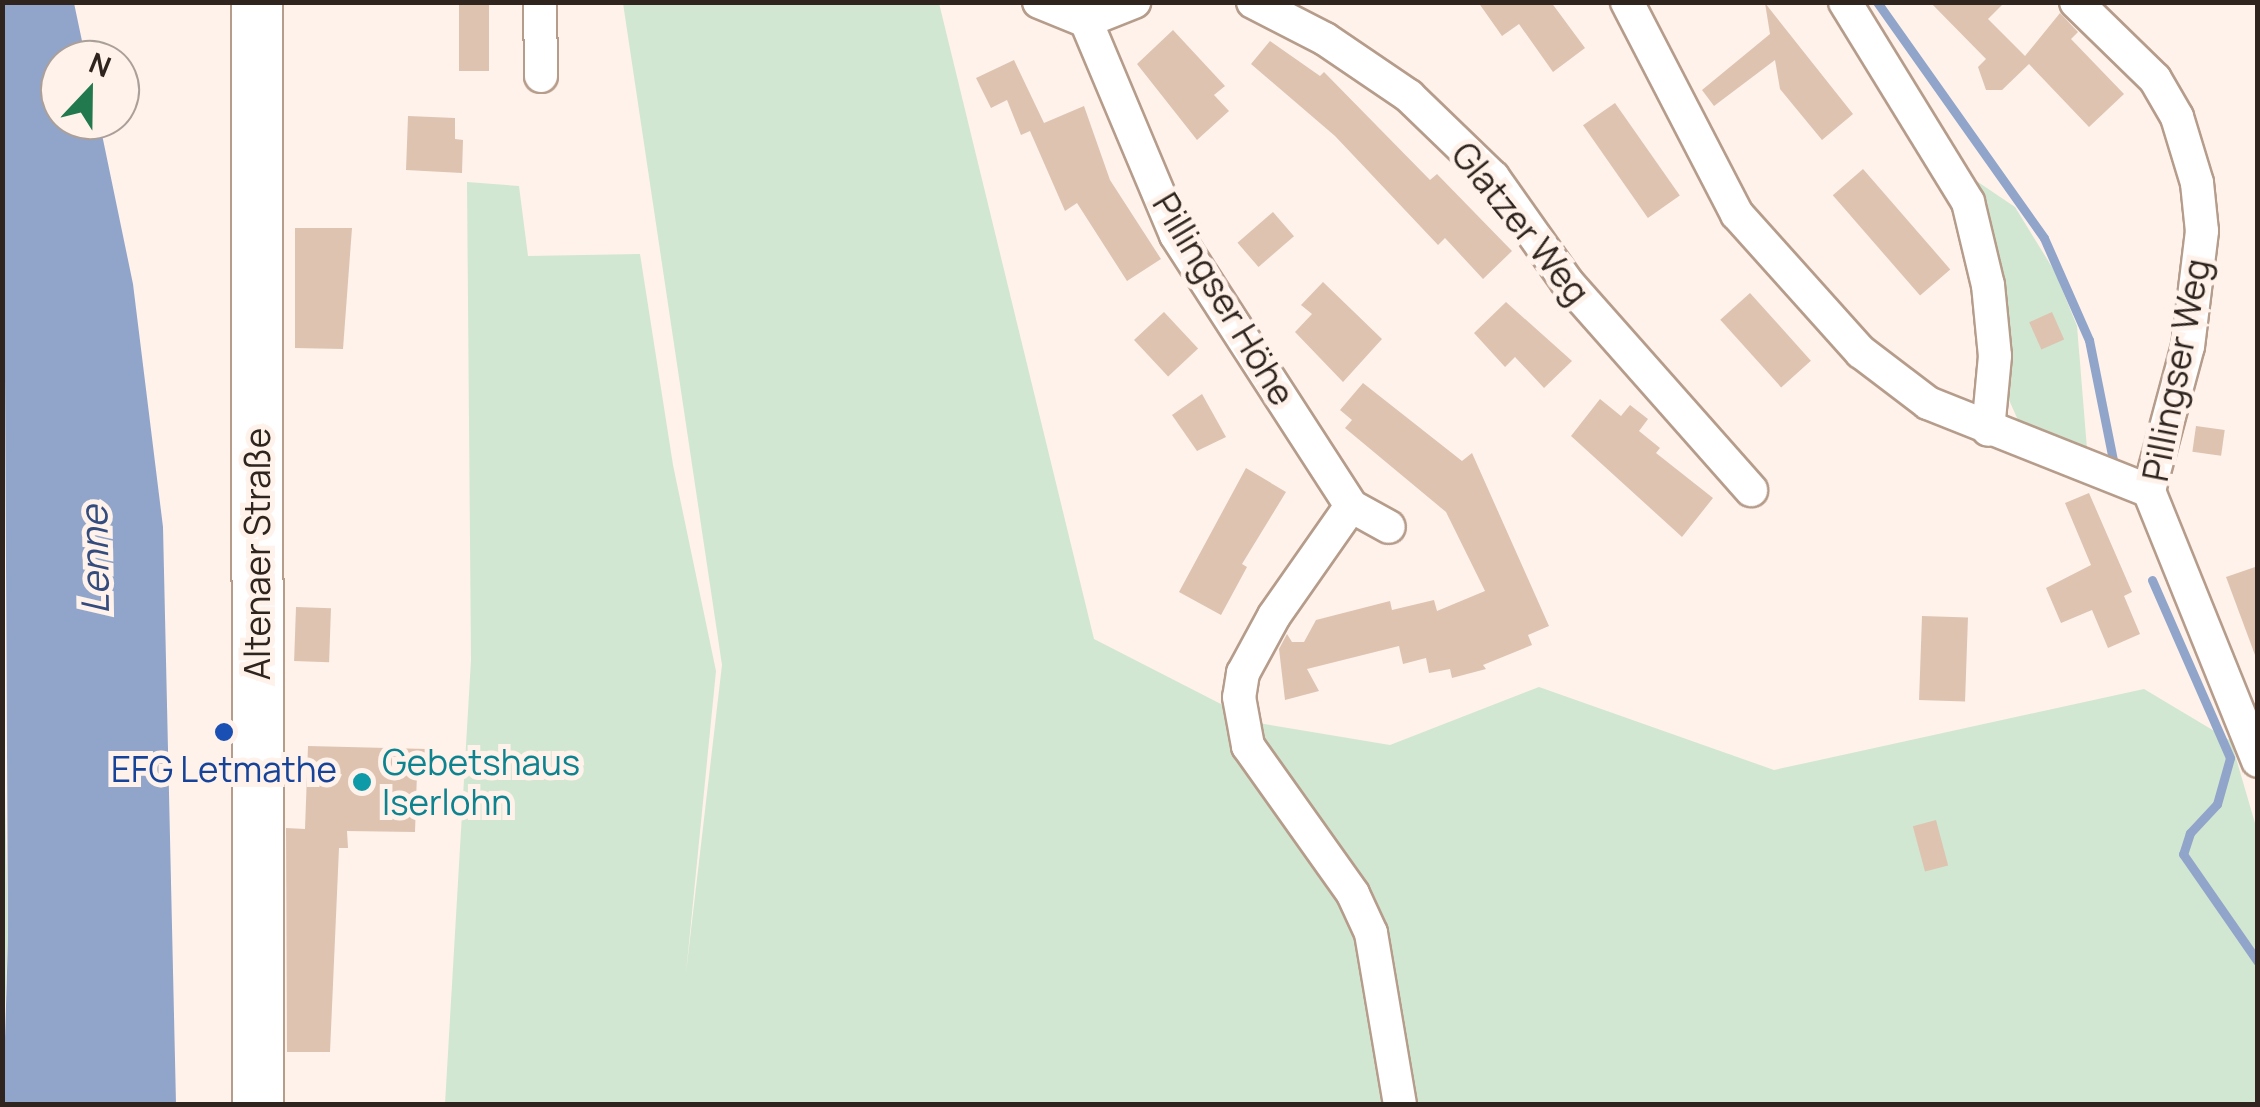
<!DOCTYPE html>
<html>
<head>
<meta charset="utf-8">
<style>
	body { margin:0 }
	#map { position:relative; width:2260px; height:1107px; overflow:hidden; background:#fef2eb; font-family:Manrope,sans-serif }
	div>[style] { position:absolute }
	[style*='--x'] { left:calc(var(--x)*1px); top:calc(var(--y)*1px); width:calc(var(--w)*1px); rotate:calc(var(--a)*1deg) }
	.green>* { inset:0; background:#d1e7d1 }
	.water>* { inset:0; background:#91a5ca }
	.stream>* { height:9px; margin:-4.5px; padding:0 4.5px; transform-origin:4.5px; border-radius:4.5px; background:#91a5ca }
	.building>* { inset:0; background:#dec3b1; transform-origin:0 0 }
	.roads { filter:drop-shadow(2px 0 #b69c8b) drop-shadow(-2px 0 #b69c8b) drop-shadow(0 2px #b69c8b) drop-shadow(0 -2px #b69c8b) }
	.street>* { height:32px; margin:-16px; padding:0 16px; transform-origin:16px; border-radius:16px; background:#fff }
	.primary>* { height:50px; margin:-25px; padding:0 25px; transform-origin:25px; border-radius:25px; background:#fff }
	.dots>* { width:28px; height:28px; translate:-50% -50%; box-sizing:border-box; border:5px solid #fef2eb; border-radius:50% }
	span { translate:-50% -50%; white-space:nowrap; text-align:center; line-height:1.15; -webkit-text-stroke:10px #fef2eb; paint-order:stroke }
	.street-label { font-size:35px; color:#2f251e }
	.culture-label { font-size:35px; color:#0d838f }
	.left { translate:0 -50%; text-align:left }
	.transit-label { font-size:35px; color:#164399 }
	.water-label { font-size:38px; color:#334b7d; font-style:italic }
	.frame { position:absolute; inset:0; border:5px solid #2f251e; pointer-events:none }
	.north { position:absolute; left:40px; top:40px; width:100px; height:100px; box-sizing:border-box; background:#fef2eb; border:2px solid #aba099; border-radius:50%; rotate:22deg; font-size:28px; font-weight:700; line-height:40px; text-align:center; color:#2f251e }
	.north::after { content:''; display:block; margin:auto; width:35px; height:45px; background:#22794d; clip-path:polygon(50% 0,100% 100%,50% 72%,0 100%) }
</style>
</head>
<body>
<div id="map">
	<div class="green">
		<i style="clip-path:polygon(623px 3px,939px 3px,1094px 639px,1258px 723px,1390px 745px,1539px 687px,1774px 770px,2144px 689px,2231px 741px,2257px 830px,2257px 1104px,445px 1104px,471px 660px,467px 182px,519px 186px,528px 256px,640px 254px,673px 465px,716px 671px,686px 973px,722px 665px)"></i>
		<i style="clip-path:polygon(1975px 180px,2015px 207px,2055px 272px,2077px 326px,2088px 461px,2022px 429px,2009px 400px,2007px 326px)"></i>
		<i style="clip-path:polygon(3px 692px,8px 939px,3px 1060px)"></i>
	</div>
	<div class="water">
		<i style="clip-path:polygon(3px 2px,74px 3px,86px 60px,60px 60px,60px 120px,99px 120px,133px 284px,163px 527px,176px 1104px,3px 1104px,8px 939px)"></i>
	</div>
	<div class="stream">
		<i style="--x:1877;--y:2;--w:289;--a:54.7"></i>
		<i style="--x:2044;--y:238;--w:111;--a:66.2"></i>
		<i style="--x:2089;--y:340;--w:122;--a:78.7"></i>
		<i style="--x:2152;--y:580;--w:194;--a:66.3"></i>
		<i style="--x:2230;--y:758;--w:48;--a:105.8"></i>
		<i style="--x:2217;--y:804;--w:40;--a:133"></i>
		<i style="--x:2190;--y:833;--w:22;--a:108"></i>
		<i style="--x:2183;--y:854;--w:131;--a:55.2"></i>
	</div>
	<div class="building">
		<i style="left:459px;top:2px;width:30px;height:69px"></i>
		<i style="clip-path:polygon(1478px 2px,1551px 2px,1585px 48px,1553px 72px,1519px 24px,1502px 36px)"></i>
		<i style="clip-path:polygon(1930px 2px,2005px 2px,1988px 19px,2025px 56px,2060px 13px,2078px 32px,2071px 39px,2124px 94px,2089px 127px,2029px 64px,2002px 90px,1986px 90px,1978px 67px,1986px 59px)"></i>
		<i style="clip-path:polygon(1765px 3px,1853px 114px,1822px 140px,1780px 89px,1775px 60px,1714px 106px,1702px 90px,1770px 34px)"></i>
		<i style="clip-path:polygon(1173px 30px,1225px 86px,1214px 95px,1229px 111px,1197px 140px,1137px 64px)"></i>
		<i style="clip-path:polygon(1270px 41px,1320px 76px,1324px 72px,1430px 180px,1437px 174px,1512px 251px,1483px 279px,1445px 238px,1438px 245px,1335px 136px,1251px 64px)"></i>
		<i style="clip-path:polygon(1014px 60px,1044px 123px,1084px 106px,1110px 180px,1161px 259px,1127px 281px,1077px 203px,1065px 211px,1030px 131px,1021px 135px,1007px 100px,991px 108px,976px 78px)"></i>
		<i style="left:1615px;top:103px;width:113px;height:39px;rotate:55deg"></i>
		<i style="clip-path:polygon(408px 116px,455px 118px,455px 139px,463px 140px,462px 173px,406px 170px)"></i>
		<i style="left:1863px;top:169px;width:133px;height:40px;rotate:49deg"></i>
		<i style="left:1273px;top:212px;width:32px;height:47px;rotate:49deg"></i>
		<i style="clip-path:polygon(295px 228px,352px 228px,343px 349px,295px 348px)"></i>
		<i style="clip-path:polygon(1323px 282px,1382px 339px,1343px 382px,1295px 332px,1312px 314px,1301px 305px)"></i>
		<i style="left:1750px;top:293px;width:91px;height:40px;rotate:48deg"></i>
		<i style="clip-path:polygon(1506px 302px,1572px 361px,1544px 388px,1515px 357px,1505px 367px,1474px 333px)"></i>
		<i style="left:1164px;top:312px;width:50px;height:41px;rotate:47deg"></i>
		<i style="left:2052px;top:312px;width:30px;height:25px;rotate:66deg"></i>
		<i style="clip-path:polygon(1363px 383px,1462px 461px,1472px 453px,1549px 626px,1528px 635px,1532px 645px,1483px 665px,1486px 669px,1452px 678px,1450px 669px,1429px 673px,1426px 658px,1403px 664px,1399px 646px,1307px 669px,1319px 691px,1285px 700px,1279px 649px,1287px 634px,1292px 642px,1304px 642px,1316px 620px,1390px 601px,1392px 610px,1434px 600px,1437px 611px,1485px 591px,1446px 512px,1345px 428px,1352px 420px,1340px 410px)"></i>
		<i style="clip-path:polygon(1202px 394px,1226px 437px,1197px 451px,1172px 415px)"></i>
		<i style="clip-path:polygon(1600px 399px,1621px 416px,1630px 405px,1648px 419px,1639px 431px,1660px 448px,1656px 453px,1713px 498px,1682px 537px,1571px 436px)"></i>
		<i style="left:2196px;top:426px;width:29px;height:26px;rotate:8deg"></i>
		<i style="clip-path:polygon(1246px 468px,1286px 492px,1242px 564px,1247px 567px,1221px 615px,1179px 592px)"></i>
		<i style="clip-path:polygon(2089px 493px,2132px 592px,2124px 596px,2140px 634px,2108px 648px,2092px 610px,2061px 623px,2046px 588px,2091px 565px,2065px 503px)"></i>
		<i style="clip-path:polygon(2258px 566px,2258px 655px,2255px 655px,2226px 577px)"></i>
		<i style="left:296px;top:607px;width:35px;height:54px;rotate:2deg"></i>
		<i style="left:1922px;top:616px;width:46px;height:84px;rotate:2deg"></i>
		<i style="clip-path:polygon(308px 746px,427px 749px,427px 773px,417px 773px,415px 832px,347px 831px,348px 848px,339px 848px,330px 1052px,287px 1052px,286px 828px,305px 829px)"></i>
		<i style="left:1936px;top:820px;width:47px;height:24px;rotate:75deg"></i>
	</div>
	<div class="roads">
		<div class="street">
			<i style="--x:540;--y:2;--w:74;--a:89.2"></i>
			<i style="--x:1039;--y:2;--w:51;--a:22"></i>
			<i style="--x:1086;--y:21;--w:232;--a:67.2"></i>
			<i style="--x:1176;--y:235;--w:323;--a:57.1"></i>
			<i style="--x:1351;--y:506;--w:134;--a:125"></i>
			<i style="--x:1274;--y:616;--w:65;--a:118.5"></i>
			<i style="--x:1243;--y:673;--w:24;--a:99"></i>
			<i style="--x:1239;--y:697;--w:50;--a:79.6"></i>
			<i style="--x:1248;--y:746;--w:181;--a:54.6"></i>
			<i style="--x:1353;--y:894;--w:43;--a:65.2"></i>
			<i style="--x:1371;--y:933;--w:173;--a:80.4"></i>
			<i style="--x:1253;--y:2;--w:81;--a:27.2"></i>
			<i style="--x:1325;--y:39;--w:102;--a:34.2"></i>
			<i style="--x:1409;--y:96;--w:117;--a:44"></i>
			<i style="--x:1493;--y:177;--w:128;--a:54.8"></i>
			<i style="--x:1567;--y:282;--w:278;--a:48.5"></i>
			<i style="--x:1627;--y:2;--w:239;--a:62.6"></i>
			<i style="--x:1737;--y:214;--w:186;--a:48.1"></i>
			<i style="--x:1861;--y:352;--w:84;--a:37.3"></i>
			<i style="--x:1928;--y:403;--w:238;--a:21.7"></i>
			<i style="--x:1845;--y:2;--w:235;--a:58.4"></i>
			<i style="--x:1968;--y:202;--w:85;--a:76.5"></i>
			<i style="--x:1988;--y:285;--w:71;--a:84.4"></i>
			<i style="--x:1995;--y:356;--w:74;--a:95.4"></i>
			<i style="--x:2076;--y:2;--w:110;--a:44.3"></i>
			<i style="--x:2155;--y:79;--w:44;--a:59.9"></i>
			<i style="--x:2177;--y:117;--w:69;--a:73.1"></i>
			<i style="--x:2197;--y:183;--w:48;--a:84.1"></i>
			<i style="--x:2202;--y:231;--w:116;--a:96.9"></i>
			<i style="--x:2188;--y:346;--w:150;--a:105.1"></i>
			<i style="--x:2149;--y:491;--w:291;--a:68"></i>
			<i style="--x:1086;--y:21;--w:52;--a:-21.6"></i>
			<i style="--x:1351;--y:506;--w:43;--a:28.9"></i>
		</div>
		<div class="primary">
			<i style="--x:257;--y:2;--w:1102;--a:89.95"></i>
		</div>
	</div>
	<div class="dots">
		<i style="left:224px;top:732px;background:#1a4fb4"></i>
		<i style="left:362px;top:782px;background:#0f9aa8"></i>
	</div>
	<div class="street-label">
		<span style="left:1521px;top:223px;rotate:51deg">Glatzer Weg</span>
		<span style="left:1224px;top:299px;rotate:59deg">Pillingser Höhe</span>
		<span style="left:2176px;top:370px;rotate:-79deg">Pillingser Weg</span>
		<span style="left:257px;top:554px;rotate:-90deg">Altenaer Straße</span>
	</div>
	<div class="culture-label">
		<span class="left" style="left:382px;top:782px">Gebetshaus<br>Iserlohn</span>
	</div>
	<div class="transit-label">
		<span style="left:224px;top:769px">EFG Letmathe</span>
	</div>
	<div class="water-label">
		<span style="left:94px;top:560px;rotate:-91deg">Lenne</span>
	</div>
	<div class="frame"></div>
	<div class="north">N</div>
</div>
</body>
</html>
